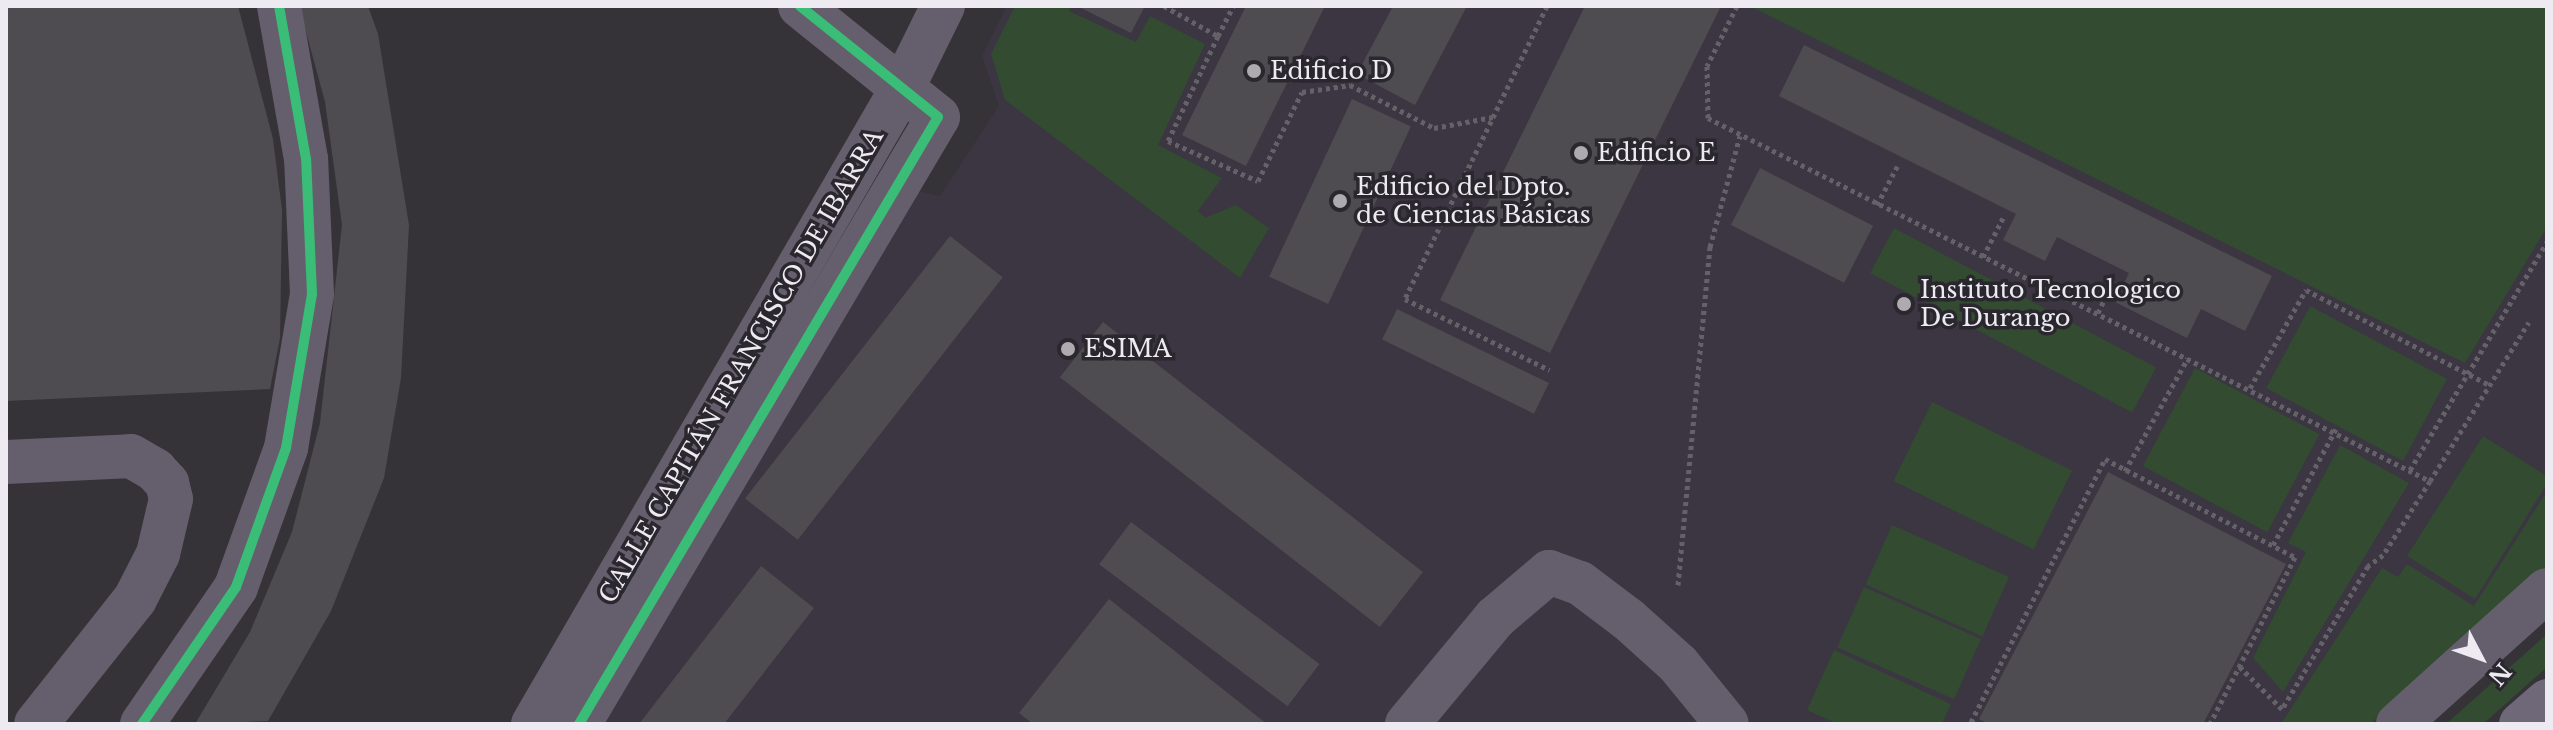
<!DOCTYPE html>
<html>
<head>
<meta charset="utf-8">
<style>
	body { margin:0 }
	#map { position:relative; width:2553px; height:730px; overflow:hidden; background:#353337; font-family:"Libre Baskerville",serif }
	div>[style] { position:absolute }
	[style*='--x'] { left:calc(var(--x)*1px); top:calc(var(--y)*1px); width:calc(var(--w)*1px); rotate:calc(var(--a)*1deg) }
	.built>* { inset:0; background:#3b3642 }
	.green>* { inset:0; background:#324b31; transform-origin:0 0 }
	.building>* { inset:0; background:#4e4c50; transform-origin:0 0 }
	.path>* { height:5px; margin-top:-2.5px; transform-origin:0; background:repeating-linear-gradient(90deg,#656169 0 4px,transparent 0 8px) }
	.minor>* { height:44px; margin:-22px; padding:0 22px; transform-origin:22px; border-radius:22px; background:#655f6d }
	.major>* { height:44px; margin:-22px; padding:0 22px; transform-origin:22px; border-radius:22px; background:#6f6878 }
	.cycleway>* { height:10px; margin:-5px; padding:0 5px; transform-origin:5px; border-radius:5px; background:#3abd76 }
	.dots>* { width:22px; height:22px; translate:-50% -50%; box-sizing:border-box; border:4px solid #2a272f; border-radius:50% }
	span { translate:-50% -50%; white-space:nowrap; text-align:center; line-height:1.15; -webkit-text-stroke:7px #2a272f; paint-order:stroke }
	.poi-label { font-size:24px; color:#edebf1 }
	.left { translate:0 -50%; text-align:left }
	.street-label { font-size:24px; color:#edebf1 }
	.frame { position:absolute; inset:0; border:8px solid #edebf1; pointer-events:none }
	.north { position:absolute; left:2441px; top:618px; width:80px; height:80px; -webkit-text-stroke:6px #2a272f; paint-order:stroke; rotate:131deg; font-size:22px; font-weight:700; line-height:32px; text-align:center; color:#edebf1 }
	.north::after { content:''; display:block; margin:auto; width:28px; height:36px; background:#edebf1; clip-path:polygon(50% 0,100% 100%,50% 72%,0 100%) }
</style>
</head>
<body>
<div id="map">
	<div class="built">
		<i style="clip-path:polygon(1007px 6px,2547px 6px,2547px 575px,2379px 724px,600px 724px,908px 189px,940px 196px,999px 106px,982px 56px)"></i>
	</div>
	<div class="green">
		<i style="clip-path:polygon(1015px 6px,1072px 6px,1069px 11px,1136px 42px,1150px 16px,1205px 44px,1158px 145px,1222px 178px,1198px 211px,1205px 218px,1236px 205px,1269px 228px,1240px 278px,1005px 100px,991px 54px)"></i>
		<i style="clip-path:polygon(2547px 6px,2547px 227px,2465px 363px,1752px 7px)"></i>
		<i style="left:1894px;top:228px;width:297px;height:51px;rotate:28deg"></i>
		<i style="left:2310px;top:306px;width:155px;height:93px;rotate:28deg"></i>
		<i style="left:2195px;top:368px;width:141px;height:111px;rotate:28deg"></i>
		<i style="left:1932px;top:402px;width:156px;height:88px;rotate:26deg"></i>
		<i style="clip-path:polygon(2483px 436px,2547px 476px,2547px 484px,2475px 599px,2407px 556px)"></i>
		<i style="clip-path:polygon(2340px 445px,2409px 483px,2283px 692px,2253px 658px,2306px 552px,2288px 543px)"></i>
		<i style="clip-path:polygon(2547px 491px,2547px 567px,2370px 724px,2281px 724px,2382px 568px,2398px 577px,2407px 564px,2474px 606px)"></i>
		<i style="left:1892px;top:525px;width:128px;height:65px;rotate:24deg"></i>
		<i style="left:1864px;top:587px;width:128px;height:66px;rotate:24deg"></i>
		<i style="clip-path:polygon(2547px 634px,2547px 667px,2483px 724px,2446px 724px)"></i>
		<i style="clip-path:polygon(1834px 650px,1951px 704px,1942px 724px,1838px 724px,1807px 710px)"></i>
	</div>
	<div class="building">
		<i style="clip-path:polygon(6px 6px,238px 6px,273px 139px,282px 210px,280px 338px,270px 389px,6px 401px)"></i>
		<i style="clip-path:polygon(299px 6px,368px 6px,378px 34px,409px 225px,401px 378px,384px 478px,331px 611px,268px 721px,195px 724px,250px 632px,292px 532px,320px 423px,342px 225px,325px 102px)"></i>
		<i style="clip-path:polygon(1077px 6px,1145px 6px,1131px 33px)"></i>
		<i style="clip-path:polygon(1246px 6px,1325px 6px,1246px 166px,1182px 135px)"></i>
		<i style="clip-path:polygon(1393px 6px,1467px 6px,1415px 105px,1357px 74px)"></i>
		<i style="clip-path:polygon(1585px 6px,1721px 6px,1550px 353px,1440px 300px)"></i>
		<i style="clip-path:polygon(1804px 45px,2272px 276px,2245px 331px,2201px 309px,2187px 338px,2115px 302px,2129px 273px,2057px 237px,2045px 261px,2003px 240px,2016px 214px,1779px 96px)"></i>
		<i style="left:1352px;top:99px;width:65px;height:196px;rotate:25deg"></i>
		<i style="left:1760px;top:168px;width:127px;height:64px;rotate:27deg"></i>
		<i style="left:950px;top:236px;width:67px;height:333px;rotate:38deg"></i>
		<i style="left:1397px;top:309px;width:169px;height:34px;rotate:26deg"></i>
		<i style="left:1103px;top:322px;width:406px;height:70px;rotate:38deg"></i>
		<i style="clip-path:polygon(2108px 472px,2286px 564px,2203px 724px,1989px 724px,1979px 719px)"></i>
		<i style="left:1131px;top:522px;width:236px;height:53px;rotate:37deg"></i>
		<i style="clip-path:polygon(761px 566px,814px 608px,724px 724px,639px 724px)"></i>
		<i style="clip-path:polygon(1109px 599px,1267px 724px,1033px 724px,1019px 713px)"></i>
	</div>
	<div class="path">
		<i style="--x:1164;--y:6;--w:62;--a:29.1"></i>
		<i style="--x:1218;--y:36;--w:34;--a:-63"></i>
		<i style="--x:1547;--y:6;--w:326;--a:115.9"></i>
		<i style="--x:1405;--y:299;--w:161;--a:26.2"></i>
		<i style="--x:1737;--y:6;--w:67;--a:116.6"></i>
		<i style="--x:1707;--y:66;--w:52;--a:88.9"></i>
		<i style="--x:1708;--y:118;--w:808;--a:26.69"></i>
		<i style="--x:2430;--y:481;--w:88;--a:122.4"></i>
		<i style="--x:2383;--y:555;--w:19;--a:144"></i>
		<i style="--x:2368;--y:566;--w:167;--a:121"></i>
		<i style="--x:2282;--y:709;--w:61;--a:-135"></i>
		<i style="--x:1218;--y:36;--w:116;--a:115.5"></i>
		<i style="--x:1168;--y:141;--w:98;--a:24"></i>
		<i style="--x:1258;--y:181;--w:99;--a:-63.7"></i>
		<i style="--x:1302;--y:92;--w:49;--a:-8.3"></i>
		<i style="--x:1350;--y:85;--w:94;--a:27.1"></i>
		<i style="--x:1434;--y:128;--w:60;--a:-10.6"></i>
		<i style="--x:1877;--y:205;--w:45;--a:-62.3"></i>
		<i style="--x:1983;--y:257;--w:44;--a:-62.9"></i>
		<i style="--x:2098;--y:313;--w:38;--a:-65"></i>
		<i style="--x:2250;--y:388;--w:113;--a:-60.3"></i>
		<i style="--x:2306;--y:290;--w:206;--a:27.4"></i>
		<i style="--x:2410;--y:470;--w:266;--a:-59"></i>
		<i style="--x:2125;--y:471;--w:129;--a:-60.9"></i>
		<i style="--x:2430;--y:481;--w:187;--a:-58.1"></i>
		<i style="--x:2273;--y:545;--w:132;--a:-61.5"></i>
		<i style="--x:1678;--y:585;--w:340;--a:-84.6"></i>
		<i style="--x:1710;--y:247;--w:115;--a:-74.9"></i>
		<i style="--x:1975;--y:724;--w:4;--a:-153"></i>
		<i style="--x:1971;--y:722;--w:295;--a:-63"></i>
		<i style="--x:2105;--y:459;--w:214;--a:27.3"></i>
		<i style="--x:2295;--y:557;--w:187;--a:117"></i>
	</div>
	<div class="minor">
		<i style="--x:6;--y:462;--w:125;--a:-2.7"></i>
		<i style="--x:131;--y:456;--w:28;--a:30"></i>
		<i style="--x:155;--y:470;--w:18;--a:47"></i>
		<i style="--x:167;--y:483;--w:16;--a:76"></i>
		<i style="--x:171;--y:499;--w:57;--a:103.3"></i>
		<i style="--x:158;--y:554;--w:51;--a:117.1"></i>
		<i style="--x:135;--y:599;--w:159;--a:128.4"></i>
		<i style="--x:142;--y:724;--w:166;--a:-55.5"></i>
		<i style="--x:236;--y:587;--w:148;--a:-70.2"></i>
		<i style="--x:286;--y:448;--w:156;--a:-80.4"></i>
		<i style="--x:312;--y:294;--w:135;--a:-92.5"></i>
		<i style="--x:306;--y:159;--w:155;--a:-100"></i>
		<i style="--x:533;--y:724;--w:739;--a:-59.86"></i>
		<i style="--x:904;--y:85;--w:88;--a:-63.7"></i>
		<i style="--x:579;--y:724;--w:705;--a:-59.4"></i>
		<i style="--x:938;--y:117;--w:177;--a:-141.2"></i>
		<i style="--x:1407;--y:724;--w:138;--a:-50.3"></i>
		<i style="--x:1495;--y:618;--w:71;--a:-40.4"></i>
		<i style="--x:1549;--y:572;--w:33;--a:20"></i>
		<i style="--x:1580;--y:583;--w:61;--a:37.1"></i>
		<i style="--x:1629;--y:620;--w:66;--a:41.9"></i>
		<i style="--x:1678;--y:664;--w:77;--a:50.8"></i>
		<i style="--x:2398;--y:724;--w:200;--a:-42"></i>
	</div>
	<div class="major">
		<i style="--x:2521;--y:724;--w:35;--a:-41"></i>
	</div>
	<div class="cycleway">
		<i style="--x:142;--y:724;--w:166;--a:-55.5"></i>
		<i style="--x:236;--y:587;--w:148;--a:-70.2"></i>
		<i style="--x:286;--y:448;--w:156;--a:-80.4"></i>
		<i style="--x:312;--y:294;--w:135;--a:-92.5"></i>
		<i style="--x:306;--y:159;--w:155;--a:-100"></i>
		<i style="--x:579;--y:724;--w:705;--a:-59.4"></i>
		<i style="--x:938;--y:117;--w:177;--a:-141.2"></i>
	</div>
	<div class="dots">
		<i style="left:1254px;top:71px;background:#adabb0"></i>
		<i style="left:1581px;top:153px;background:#adabb0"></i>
		<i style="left:1340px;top:201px;background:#adabb0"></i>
		<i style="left:1904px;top:304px;background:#adabb0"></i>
		<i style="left:1068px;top:349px;background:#adabb0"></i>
	</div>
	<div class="poi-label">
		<span class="left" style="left:1270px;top:71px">Edificio D</span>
		<span class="left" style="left:1597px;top:153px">Edificio E</span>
		<span class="left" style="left:1356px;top:201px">Edificio del Dpto.<br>de Ciencias Básicas</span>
		<span class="left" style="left:1920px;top:304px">Instituto Tecnologico<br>De Durango</span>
		<span class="left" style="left:1084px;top:349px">ESIMA</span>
	</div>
	<div class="street-label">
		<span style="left:741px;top:366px;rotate:-60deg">CALLE CAPITÁN FRANCISCO DE IBARRA</span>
	</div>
	<div class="frame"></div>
	<div class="north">N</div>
</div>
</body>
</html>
